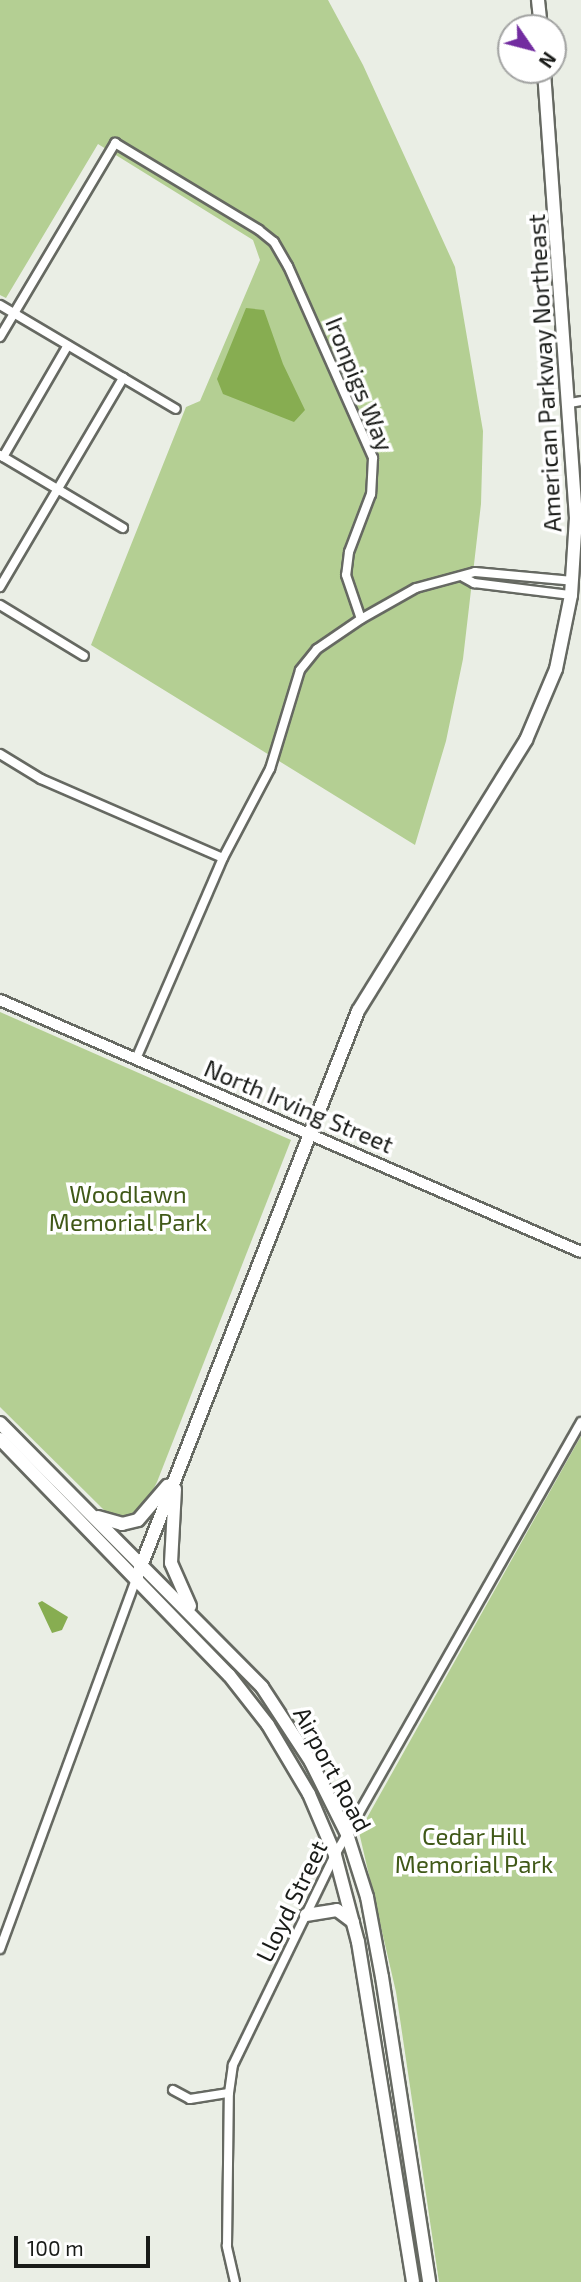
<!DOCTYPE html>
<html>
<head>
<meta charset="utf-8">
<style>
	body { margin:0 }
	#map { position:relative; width:581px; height:2282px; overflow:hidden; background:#eaeee5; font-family:"Exo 2",sans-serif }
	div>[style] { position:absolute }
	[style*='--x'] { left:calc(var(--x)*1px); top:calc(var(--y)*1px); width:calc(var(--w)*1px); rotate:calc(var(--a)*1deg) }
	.green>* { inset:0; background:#b4cf93 }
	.water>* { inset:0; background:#87ad51 }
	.roads { filter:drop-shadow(2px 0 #666962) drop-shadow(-2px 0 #666962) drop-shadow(0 2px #666962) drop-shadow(0 -2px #666962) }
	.minor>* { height:8px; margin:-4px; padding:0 4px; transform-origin:4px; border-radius:4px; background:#fff }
	.tertiary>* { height:10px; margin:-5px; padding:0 5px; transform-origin:5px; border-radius:5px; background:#fff }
	.primary>* { height:12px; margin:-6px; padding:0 6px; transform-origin:6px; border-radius:6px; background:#fff }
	span { translate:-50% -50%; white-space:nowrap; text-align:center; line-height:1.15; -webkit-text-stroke:7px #fff; paint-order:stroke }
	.street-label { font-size:24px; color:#191b18 }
	.park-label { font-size:24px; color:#405918 }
	.north { position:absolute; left:497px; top:14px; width:70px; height:70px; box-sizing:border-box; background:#fff; border:2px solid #a3a4a3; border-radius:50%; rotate:125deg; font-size:19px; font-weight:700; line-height:28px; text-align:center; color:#191b18 }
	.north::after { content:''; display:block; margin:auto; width:24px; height:32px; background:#722ca0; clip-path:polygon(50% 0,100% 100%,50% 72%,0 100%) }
	.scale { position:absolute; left:14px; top:2236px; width:136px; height:32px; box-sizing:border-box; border:4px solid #191b18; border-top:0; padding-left:9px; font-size:21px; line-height:24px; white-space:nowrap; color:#191b18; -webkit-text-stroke:5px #fff; paint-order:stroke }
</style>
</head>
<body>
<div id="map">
	<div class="green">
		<i style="clip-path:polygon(0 0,328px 0,363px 65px,455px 267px,483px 431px,481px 504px,463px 659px,446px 741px,415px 845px,91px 645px,186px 407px,200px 401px,260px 260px,253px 240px,98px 144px,6px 298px,0 295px)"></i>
		<i style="clip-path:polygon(0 1012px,291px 1140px,157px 1482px,144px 1508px,123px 1520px,106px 1512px,0 1407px)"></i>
		<i style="clip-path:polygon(581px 1436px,581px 2282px,439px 2282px,396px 1992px,359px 1832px)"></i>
	</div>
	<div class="water">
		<i style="clip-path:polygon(246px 308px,264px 310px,283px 364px,305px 410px,294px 422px,223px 394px,217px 379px)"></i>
		<i style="clip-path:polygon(42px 1601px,68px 1617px,62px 1630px,52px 1633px,38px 1603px)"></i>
	</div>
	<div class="roads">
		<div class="minor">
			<i style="--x:0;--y:305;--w:204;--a:30.6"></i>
			<i style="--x:0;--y:337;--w:226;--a:-59.3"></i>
			<i style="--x:115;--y:143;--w:168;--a:31.1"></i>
			<i style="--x:259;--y:230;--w:19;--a:39"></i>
			<i style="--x:274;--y:242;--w:28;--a:60"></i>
			<i style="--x:288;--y:266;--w:210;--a:66.1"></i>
			<i style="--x:373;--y:458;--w:36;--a:93"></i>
			<i style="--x:371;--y:494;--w:62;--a:110.8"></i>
			<i style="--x:349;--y:552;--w:23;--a:97"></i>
			<i style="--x:346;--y:575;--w:46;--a:71.2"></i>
			<i style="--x:361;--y:619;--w:63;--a:-29.4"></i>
			<i style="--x:416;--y:588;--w:61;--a:-15.2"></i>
			<i style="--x:475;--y:572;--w:98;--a:5.2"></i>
			<i style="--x:570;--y:403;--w:11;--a:-10"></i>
			<i style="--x:0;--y:455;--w:143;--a:30.7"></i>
			<i style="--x:3;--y:457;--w:129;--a:-59.9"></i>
			<i style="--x:463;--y:577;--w:13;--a:29"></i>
			<i style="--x:474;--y:583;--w:98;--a:7.1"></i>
			<i style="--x:0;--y:587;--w:243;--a:-59.5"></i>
			<i style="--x:0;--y:605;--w:98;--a:31.3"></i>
			<i style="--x:0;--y:754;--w:48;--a:31.4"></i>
			<i style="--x:41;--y:779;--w:198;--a:23.5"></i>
			<i style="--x:136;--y:1059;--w:219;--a:-66.6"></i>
			<i style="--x:223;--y:858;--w:101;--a:-62.2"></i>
			<i style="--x:270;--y:769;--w:103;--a:-73.1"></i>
			<i style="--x:300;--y:670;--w:27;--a:-51"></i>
			<i style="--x:317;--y:649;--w:53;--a:-34.3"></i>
			<i style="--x:0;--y:1949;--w:394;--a:-69.8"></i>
			<i style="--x:173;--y:2090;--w:19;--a:28"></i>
			<i style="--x:190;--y:2099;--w:39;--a:-9"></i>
			<i style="--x:235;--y:2282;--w:37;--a:-103"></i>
			<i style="--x:227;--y:2246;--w:153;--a:-89.3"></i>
			<i style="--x:229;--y:2093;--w:28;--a:-82"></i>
			<i style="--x:233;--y:2065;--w:233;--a:-64.1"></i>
			<i style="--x:335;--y:1855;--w:498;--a:-60.4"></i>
		</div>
		<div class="tertiary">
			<i style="--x:0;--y:1000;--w:633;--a:23.45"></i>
		</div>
		<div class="primary">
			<i style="--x:538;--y:0;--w:28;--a:84"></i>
			<i style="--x:0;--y:1423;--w:372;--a:45.2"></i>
			<i style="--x:262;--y:1687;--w:90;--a:56.8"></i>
			<i style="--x:311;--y:1762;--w:80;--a:63.4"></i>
			<i style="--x:347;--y:1834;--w:66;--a:72.4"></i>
			<i style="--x:367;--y:1897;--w:81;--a:79.4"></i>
			<i style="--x:382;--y:1977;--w:309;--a:81.2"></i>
			<i style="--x:0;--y:1439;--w:329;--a:45.9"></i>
			<i style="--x:229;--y:1675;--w:63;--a:52"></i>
			<i style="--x:268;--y:1725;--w:80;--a:59.3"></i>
			<i style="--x:309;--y:1794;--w:66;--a:66.9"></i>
			<i style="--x:335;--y:1855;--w:90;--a:75.2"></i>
			<i style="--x:358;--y:1942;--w:344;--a:80.8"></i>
			<i style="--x:175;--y:1489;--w:74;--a:93.1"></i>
			<i style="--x:171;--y:1563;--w:47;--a:66.2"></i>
			<i style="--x:98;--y:1517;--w:25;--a:16"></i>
			<i style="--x:122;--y:1524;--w:16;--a:-14"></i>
			<i style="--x:138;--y:1520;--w:45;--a:-49.5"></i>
			<i style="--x:136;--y:1579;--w:610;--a:-68.65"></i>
			<i style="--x:358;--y:1011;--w:319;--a:-58.2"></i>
			<i style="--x:526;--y:740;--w:77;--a:-67.1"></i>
			<i style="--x:556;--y:669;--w:76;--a:-78.5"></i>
			<i style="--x:571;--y:595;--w:77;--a:-86.3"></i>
			<i style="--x:576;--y:518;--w:449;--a:-94.1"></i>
			<i style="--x:306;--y:1915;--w:31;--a:-9"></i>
			<i style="--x:337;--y:1910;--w:20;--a:37"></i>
		</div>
	</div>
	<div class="street-label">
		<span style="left:544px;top:373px;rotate:-93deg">American Parkway Northeast</span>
		<span style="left:360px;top:384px;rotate:68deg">Ironpigs Way</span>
		<span style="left:299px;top:1106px;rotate:23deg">North Irving Street</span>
		<span style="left:333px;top:1769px;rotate:62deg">Airport Road</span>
		<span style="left:291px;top:1901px;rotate:-64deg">Lloyd Street</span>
	</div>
	<div class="park-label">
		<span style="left:128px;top:1208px">Woodlawn<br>Memorial Park</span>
		<span style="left:474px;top:1850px">Cedar Hill<br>Memorial Park</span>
	</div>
	<div class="north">N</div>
	<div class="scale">100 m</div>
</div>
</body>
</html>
